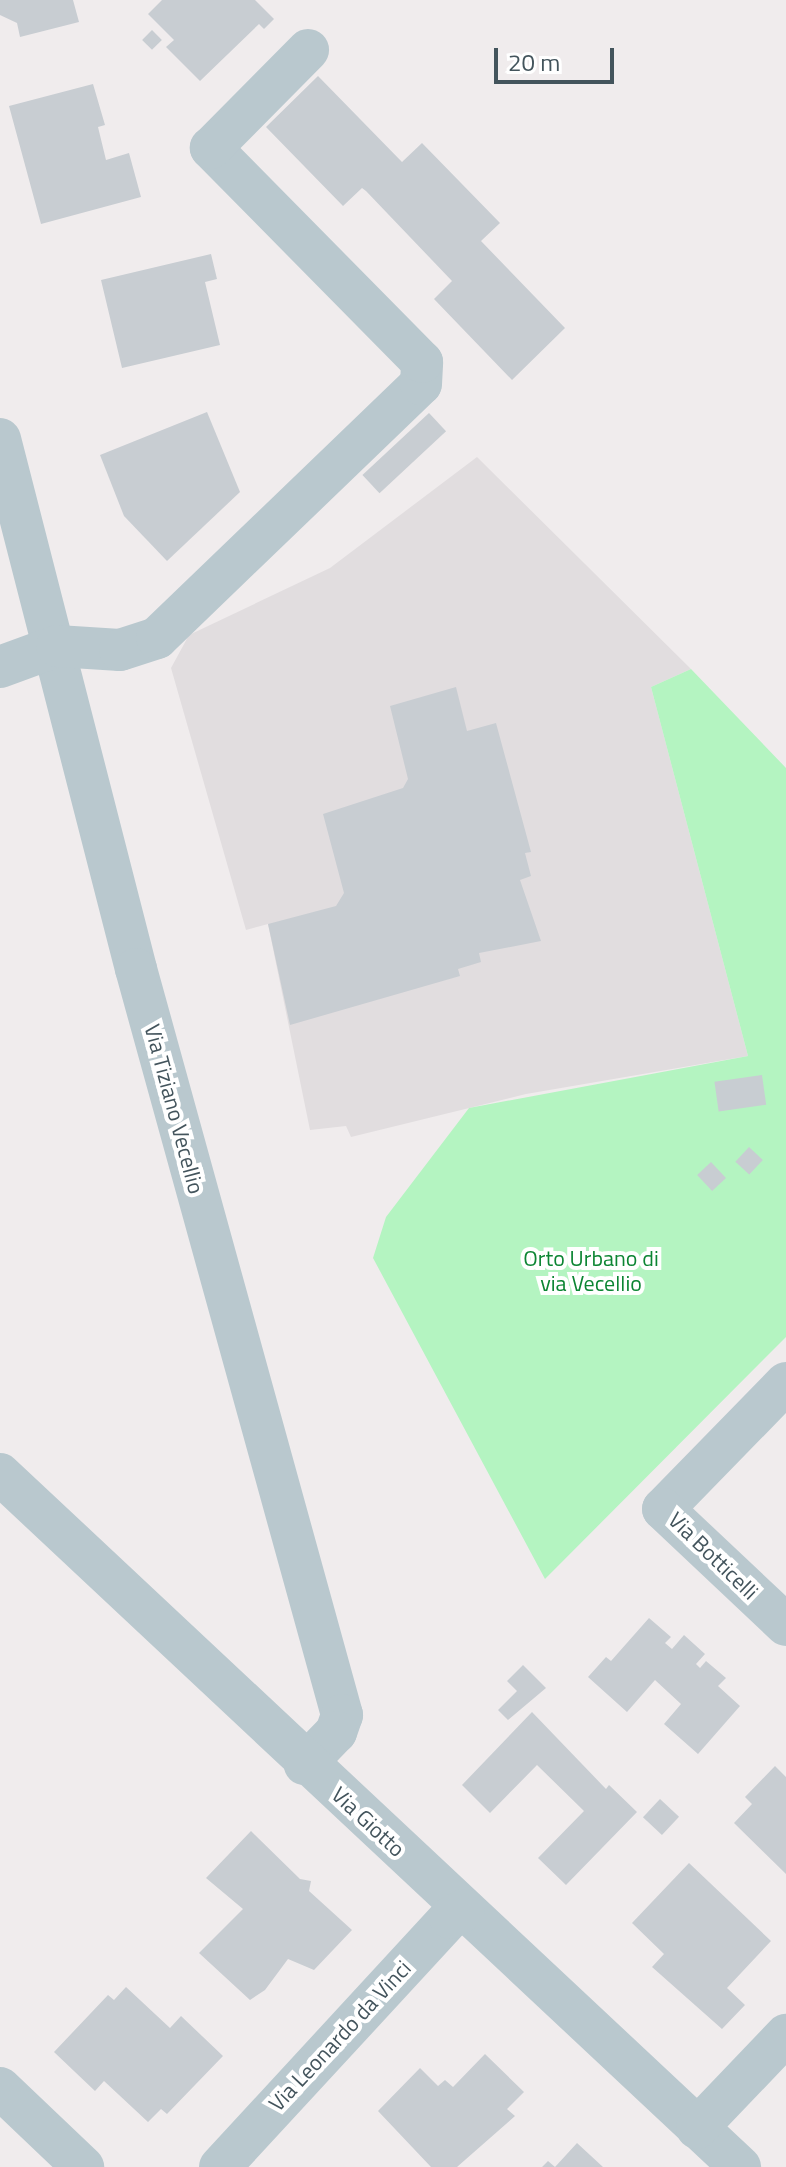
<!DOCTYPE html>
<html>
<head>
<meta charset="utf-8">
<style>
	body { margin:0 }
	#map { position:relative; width:786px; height:2167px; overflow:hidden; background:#f0eced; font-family:"Titillium Web",sans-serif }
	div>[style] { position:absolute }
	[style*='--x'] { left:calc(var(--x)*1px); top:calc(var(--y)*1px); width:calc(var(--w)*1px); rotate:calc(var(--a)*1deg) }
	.education>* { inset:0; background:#e1dddf }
	.green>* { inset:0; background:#b4f4c1 }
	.building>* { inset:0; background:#c8cdd2; transform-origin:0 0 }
	.minor>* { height:42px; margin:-21px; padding:0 21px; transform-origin:21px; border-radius:21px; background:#b9c8ce }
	span { translate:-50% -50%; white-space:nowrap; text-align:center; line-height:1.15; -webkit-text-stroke:8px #fff; paint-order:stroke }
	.street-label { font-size:22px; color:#43545c }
	.park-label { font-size:22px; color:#0c8533 }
	.scale { position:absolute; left:494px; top:48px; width:120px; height:36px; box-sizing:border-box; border:4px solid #43545c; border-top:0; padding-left:10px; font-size:24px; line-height:28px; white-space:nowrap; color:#43545c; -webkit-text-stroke:6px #fff; paint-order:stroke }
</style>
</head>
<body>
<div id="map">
	<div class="education">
		<i style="clip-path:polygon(477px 457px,691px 669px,651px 687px,748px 1056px,526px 1094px,351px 1137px,346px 1126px,310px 1130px,268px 924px,246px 930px,171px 668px,189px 635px,330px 568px)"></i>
	</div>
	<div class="green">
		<i style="clip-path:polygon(691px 669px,786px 768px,786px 1337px,545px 1579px,373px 1258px,386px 1217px,469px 1108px,748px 1056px,651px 687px)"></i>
	</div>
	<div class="building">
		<i style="clip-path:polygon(0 0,73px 0,79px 22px,20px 37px,17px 23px,0 15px)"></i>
		<i style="clip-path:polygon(162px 0,255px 0,274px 19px,264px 29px,259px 24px,200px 81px,166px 47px,174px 40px,148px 14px)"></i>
		<i style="left:152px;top:30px;width:14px;height:14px;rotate:45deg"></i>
		<i style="clip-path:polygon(318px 76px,402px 162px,422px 143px,500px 223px,481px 241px,565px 328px,512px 380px,434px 299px,452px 281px,366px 191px,362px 188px,343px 206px,266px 127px)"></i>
		<i style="clip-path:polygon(93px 84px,105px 125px,98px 127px,106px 160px,129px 153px,141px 197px,41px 224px,9px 106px)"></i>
		<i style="clip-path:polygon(211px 254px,217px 279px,205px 282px,220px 345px,122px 368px,101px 280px)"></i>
		<i style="clip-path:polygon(207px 412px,240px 492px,167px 561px,124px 516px,100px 455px)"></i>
		<i style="left:429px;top:413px;width:25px;height:91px;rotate:47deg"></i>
		<i style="clip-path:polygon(456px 687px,467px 731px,496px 723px,531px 852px,525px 853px,531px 876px,520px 880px,541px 941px,479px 953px,481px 962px,458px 969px,460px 976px,290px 1025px,268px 924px,336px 906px,344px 893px,323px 814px,403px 788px,408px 779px,390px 706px)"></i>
		<i style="left:762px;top:1075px;width:30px;height:48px;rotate:82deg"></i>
		<i style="left:749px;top:1147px;width:19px;height:20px;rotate:43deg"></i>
		<i style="left:711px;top:1162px;width:22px;height:19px;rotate:47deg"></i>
		<i style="clip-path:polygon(649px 1618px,671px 1637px,665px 1643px,672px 1649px,684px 1635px,705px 1654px,696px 1664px,700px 1668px,706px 1661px,726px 1678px,718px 1686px,740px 1706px,698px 1754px,664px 1724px,681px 1704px,655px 1680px,627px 1712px,588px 1677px,606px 1657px,611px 1661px)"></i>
		<i style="clip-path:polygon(523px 1665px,546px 1688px,508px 1720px,498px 1710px,517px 1691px,507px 1681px)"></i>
		<i style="clip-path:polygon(532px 1712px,606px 1789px,609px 1785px,637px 1812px,566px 1885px,538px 1858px,584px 1811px,537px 1765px,490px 1813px,462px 1785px)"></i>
		<i style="clip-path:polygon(775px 1766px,786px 1777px,786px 1874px,734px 1823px,752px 1804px,745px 1797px)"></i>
		<i style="left:660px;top:1799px;width:26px;height:25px;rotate:43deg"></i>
		<i style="clip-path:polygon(251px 1831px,300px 1879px,311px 1881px,309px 1891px,352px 1930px,314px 1970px,288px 1959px,265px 1990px,250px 2000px,199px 1953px,243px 1909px,206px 1878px)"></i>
		<i style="clip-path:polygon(689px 1863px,771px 1941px,727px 1988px,745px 2005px,722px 2029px,652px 1967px,664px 1954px,632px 1923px)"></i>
		<i style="clip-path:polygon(126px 1987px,170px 2028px,181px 2016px,223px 2056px,167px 2114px,161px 2109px,148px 2122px,104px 2081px,95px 2091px,54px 2052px,108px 1995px,114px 2000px)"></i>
		<i style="clip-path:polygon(485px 2054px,524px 2092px,507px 2109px,515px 2116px,457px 2167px,431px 2167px,378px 2111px,420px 2068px,438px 2086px,445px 2080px,453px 2087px)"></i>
		<i style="clip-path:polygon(577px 2143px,603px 2167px,542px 2167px,548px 2161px,555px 2167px)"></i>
	</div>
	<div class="minor">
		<i style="--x:0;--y:439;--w:547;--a:75.61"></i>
		<i style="--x:136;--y:969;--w:774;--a:74.56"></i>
		<i style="--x:342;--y:1715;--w:18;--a:109"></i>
		<i style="--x:336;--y:1732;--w:45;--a:134.1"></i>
		<i style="--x:0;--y:667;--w:61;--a:-20.2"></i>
		<i style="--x:57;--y:646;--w:63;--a:3.6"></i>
		<i style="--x:120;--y:650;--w:39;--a:-18"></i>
		<i style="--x:157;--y:638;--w:366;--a:-43.9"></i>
		<i style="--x:421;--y:384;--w:22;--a:-87"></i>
		<i style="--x:422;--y:362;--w:301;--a:-134.6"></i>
		<i style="--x:211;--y:148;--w:138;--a:-45.3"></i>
		<i style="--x:786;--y:1383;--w:176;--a:134.3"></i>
		<i style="--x:663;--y:1509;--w:169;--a:43.3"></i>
		<i style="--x:0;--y:1474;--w:1014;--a:43.12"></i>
		<i style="--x:0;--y:2088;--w:115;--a:43.6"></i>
		<i style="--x:697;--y:2128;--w:129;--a:-46.3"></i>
		<i style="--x:220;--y:2167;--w:339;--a:-47.3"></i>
		<i style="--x:450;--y:1918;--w:16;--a:-30"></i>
	</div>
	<div class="street-label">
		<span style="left:174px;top:1109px;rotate:75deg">Via Tiziano Vecellio</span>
		<span style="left:713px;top:1556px;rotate:44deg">Via Botticelli</span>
		<span style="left:368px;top:1822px;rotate:43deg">Via Giotto</span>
		<span style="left:340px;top:2036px;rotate:-47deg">Via Leonardo da Vinci</span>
	</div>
	<div class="park-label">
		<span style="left:591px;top:1271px">Orto Urbano di<br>via Vecellio</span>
	</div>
	<div class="scale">20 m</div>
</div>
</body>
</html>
